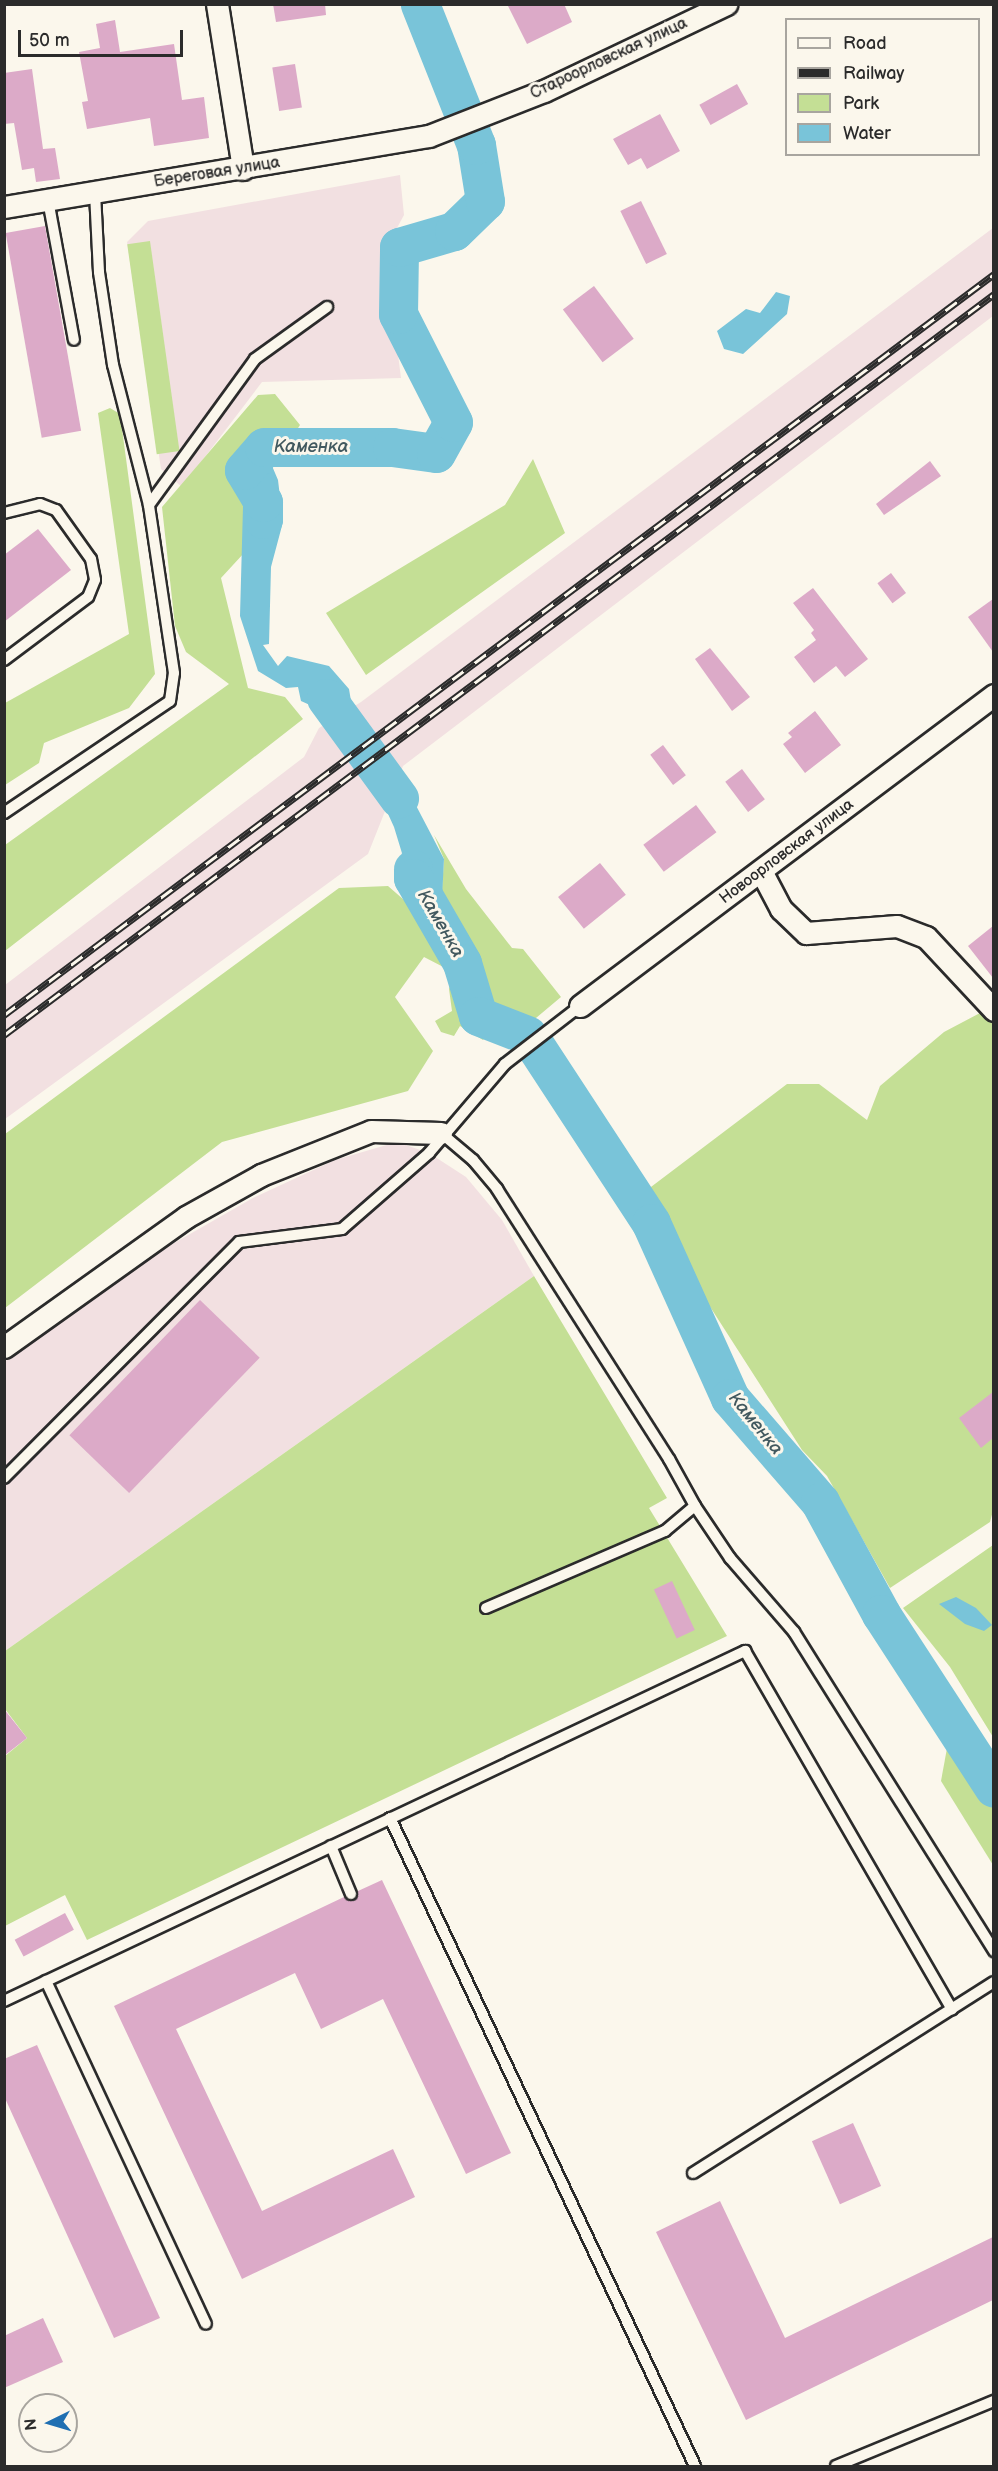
<!DOCTYPE html>
<html>
<head>
<meta charset="utf-8">
<style>
	body { margin:0 }
	#map { position:relative; width:998px; height:2471px; overflow:hidden; background:#fbf7ec; font-family:"Balsamiq Sans",sans-serif }
	div>[style] { position:absolute }
	[style*='--x'] { left:calc(var(--x)*1px); top:calc(var(--y)*1px); width:calc(var(--w)*1px); rotate:calc(var(--a)*1deg) }
	.built>* { inset:0; background:#f2e0e1 }
	.green>* { inset:0; background:#c4df95; transform-origin:0 0 }
	.water>* { inset:0; background:#79c4d9 }
	.river>* { height:39px; margin:-19.5px; padding:0 19.5px; transform-origin:19.5px; border-radius:19.5px; background:#79c4d9 }
	.building>* { inset:0; background:#dcaac8; transform-origin:0 0 }
	.roads { filter:drop-shadow(2px 0 #2b2b2b) drop-shadow(-2px 0 #2b2b2b) drop-shadow(0 2px #2b2b2b) drop-shadow(0 -2px #2b2b2b) }
	.service>* { height:10px; margin:-5px; padding:0 5px; transform-origin:5px; border-radius:5px; background:#fbf7ec }
	.minor>* { height:21px; margin:-10.5px; padding:0 10.5px; transform-origin:10.5px; border-radius:10.5px; background:#fbf7ec }
	.rail>* { height:7px; margin-top:-3.5px; transform-origin:0; background:repeating-linear-gradient(90deg,#fbf7ec 0 14px,#2b2b2b 0 28px); box-sizing:border-box; border-block:2px solid #2b2b2b }
	span { translate:-50% -50%; white-space:nowrap; text-align:center; line-height:1.15; -webkit-text-stroke:6px #fbf7ec; paint-order:stroke }
	.street-label { font-size:16px; color:#2b2b2b }
	.water-label { font-size:18px; color:#42595f; font-style:italic }
	.frame { position:absolute; inset:0; border:6px solid #2b2b2b; pointer-events:none }
	.legend { position:absolute; left:785px; top:18px; width:195px; height:138px; box-sizing:border-box; background:#fbf7ec; border:2px solid #a8a59f; margin:0; padding:8px 10px; list-style:none; font-size:18px; color:#2b2b2b }
	.legend li { display:flex; align-items:center; gap:12px; height:30px }
	.legend b { width:30px; border:2px solid #a8a59f }
	.north { position:absolute; left:18px; top:2393px; width:60px; height:60px; box-sizing:border-box; background:#fbf7ec; border:2px solid #a8a59f; border-radius:50%; rotate:265deg; font-size:16px; font-weight:700; line-height:24px; text-align:center; color:#2b2b2b }
	.north::after { content:''; display:block; margin:auto; width:21px; height:27px; background:#1f6fb2; clip-path:polygon(50% 0,100% 100%,50% 72%,0 100%) }
	.scale { position:absolute; left:18px; top:30px; width:165px; height:27px; box-sizing:border-box; border:3px solid #2b2b2b; border-top:0; padding-left:8px; font-size:18px; line-height:21px; white-space:nowrap; color:#2b2b2b; -webkit-text-stroke:4px #fbf7ec; paint-order:stroke }
</style>
</head>
<body>
<div id="map">
	<div class="built">
		<i style="clip-path:polygon(400px 175px,404px 215px,385px 250px,401px 378px,262px 382px,182px 487px,161px 469px,127px 242px,148px 221px)"></i>
		<i style="clip-path:polygon(993px 228px,993px 316px,403px 766px,368px 854px,5px 1119px,5px 985px,304px 757px,319px 728px,361px 702px)"></i>
		<i style="clip-path:polygon(397px 1142px,429px 1153px,466px 1177px,502px 1220px,534px 1276px,5px 1651px,4px 1362px,169px 1246px,253px 1198px,335px 1160px)"></i>
	</div>
	<div class="green">
		<i style="left:150px;top:241px;width:212px;height:23px;rotate:82deg"></i>
		<i style="clip-path:polygon(275px 394px,300px 425px,264px 481px,256px 540px,221px 578px,248px 688px,285px 697px,303px 719px,5px 951px,5px 845px,229px 684px,186px 652px,175px 626px,162px 507px,258px 395px)"></i>
		<i style="clip-path:polygon(110px 408px,120px 414px,155px 674px,129px 708px,44px 743px,39px 763px,5px 785px,5px 703px,129px 634px,98px 413px)"></i>
		<i style="clip-path:polygon(533px 459px,565px 533px,366px 675px,326px 613px,505px 505px)"></i>
		<i style="clip-path:polygon(434px 835px,466px 889px,512px 948px,523px 949px,561px 997px,536px 1018px,516px 1024px,501px 1020px,483px 1040px,460px 1026px,454px 1036px,441px 1032px,435px 1021px,452px 1011px,449px 989px,453px 972px,424px 957px,395px 997px,433px 1051px,408px 1091px,222px 1142px,5px 1308px,5px 1134px,339px 888px,388px 886px,427px 920px,440px 919px,444px 859px)"></i>
		<i style="clip-path:polygon(980px 1013px,994px 1018px,994px 1507px,990px 1522px,890px 1588px,827px 1476px,802px 1450px,639px 1196px,787px 1084px,819px 1084px,867px 1120px,880px 1086px,944px 1032px)"></i>
		<i style="clip-path:polygon(534px 1276px,667px 1498px,649px 1508px,727px 1636px,87px 1940px,65px 1895px,5px 1926px,5px 1756px,27px 1738px,5px 1709px,5px 1651px)"></i>
		<i style="clip-path:polygon(993px 1545px,993px 1737px,950px 1667px,903px 1608px)"></i>
		<i style="clip-path:polygon(952px 1721px,993px 1788px,993px 1865px,941px 1781px)"></i>
	</div>
	<div class="water">
		<i style="clip-path:polygon(776px 292px,790px 296px,787px 314px,743px 354px,724px 349px,717px 331px,746px 309px,760px 313px)"></i>
		<i style="clip-path:polygon(264px 447px,278px 480px,283px 522px,271px 567px,269px 644px,263px 645px,278px 666px,287px 656px,329px 666px,349px 689px,353px 713px,366px 725px,368px 736px,352px 745px,339px 737px,330px 714px,301px 701px,298px 687px,286px 688px,258px 671px,240px 616px,244px 470px)"></i>
		<i style="clip-path:polygon(371px 750px,387px 771px,399px 773px,444px 859px,441px 919px,419px 909px,394px 827px,363px 759px)"></i>
		<i style="clip-path:polygon(956px 1597px,976px 1608px,992px 1625px,984px 1631px,965px 1624px,939px 1604px)"></i>
	</div>
	<div class="river">
		<i style="--x:263;--y:519;--w:17;--a:-90"></i>
		<i style="--x:263;--y:502;--w:37;--a:-121"></i>
		<i style="--x:244;--y:470;--w:30;--a:-49"></i>
		<i style="--x:264;--y:447;--w:128;--a:0"></i>
		<i style="--x:392;--y:447;--w:44;--a:7.8"></i>
		<i style="--x:436;--y:453;--w:35;--a:-61"></i>
		<i style="--x:453;--y:422;--w:121;--a:-117"></i>
		<i style="--x:398;--y:314;--w:67;--a:-89.1"></i>
		<i style="--x:399;--y:247;--w:57;--a:-16.2"></i>
		<i style="--x:454;--y:231;--w:43;--a:-44.1"></i>
		<i style="--x:485;--y:201;--w:57;--a:-99.1"></i>
		<i style="--x:476;--y:145;--w:152;--a:-111.7"></i>
		<i style="--x:326;--y:698;--w:124;--a:53.9"></i>
		<i style="--x:413;--y:869;--w:9;--a:90"></i>
		<i style="--x:413;--y:878;--w:98;--a:60"></i>
		<i style="--x:462;--y:963;--w:55;--a:73.2"></i>
		<i style="--x:478;--y:1016;--w:53;--a:21.2"></i>
		<i style="--x:536;--y:1047;--w:210;--a:56.8"></i>
		<i style="--x:651;--y:1223;--w:192;--a:65.7"></i>
		<i style="--x:730;--y:1398;--w:138;--a:49.1"></i>
		<i style="--x:820;--y:1502;--w:128;--a:61.4"></i>
		<i style="--x:881;--y:1614;--w:207;--a:57"></i>
	</div>
	<div class="building">
		<i style="clip-path:polygon(273px 4px,325px 4px,326px 15px,276px 22px)"></i>
		<i style="clip-path:polygon(507px 4px,564px 4px,572px 22px,527px 44px)"></i>
		<i style="clip-path:polygon(115px 20px,120px 52px,174px 44px,182px 100px,204px 97px,209px 138px,154px 146px,150px 118px,87px 129px,82px 102px,88px 101px,79px 52px,100px 48px,96px 24px)"></i>
		<i style="left:295px;top:64px;width:44px;height:23px;rotate:81deg"></i>
		<i style="clip-path:polygon(32px 69px,43px 149px,55px 148px,60px 179px,36px 182px,34px 168px,22px 170px,14px 123px,4px 124px,4px 73px)"></i>
		<i style="left:737px;top:84px;width:23px;height:43px;rotate:61deg"></i>
		<i style="clip-path:polygon(660px 114px,680px 151px,647px 169px,641px 158px,628px 165px,613px 139px)"></i>
		<i style="left:641px;top:201px;width:59px;height:23px;rotate:64deg"></i>
		<i style="left:45px;top:226px;width:208px;height:40px;rotate:80deg"></i>
		<i style="left:594px;top:286px;width:66px;height:39px;rotate:53deg"></i>
		<i style="clip-path:polygon(930px 461px,941px 476px,884px 515px,876px 504px)"></i>
		<i style="clip-path:polygon(38px 529px,71px 570px,4px 622px,4px 555px)"></i>
		<i style="left:891px;top:573px;width:25px;height:17px;rotate:53deg"></i>
		<i style="clip-path:polygon(813px 588px,868px 659px,845px 677px,836px 666px,814px 683px,794px 657px,816px 640px,811px 633px,814px 630px,793px 603px)"></i>
		<i style="clip-path:polygon(993px 599px,993px 652px,968px 617px)"></i>
		<i style="clip-path:polygon(710px 648px,750px 697px,732px 711px,695px 659px)"></i>
		<i style="clip-path:polygon(815px 711px,841px 745px,805px 773px,783px 744px,792px 737px,788px 733px)"></i>
		<i style="left:663px;top:745px;width:38px;height:16px;rotate:53deg"></i>
		<i style="left:742px;top:769px;width:38px;height:21px;rotate:53deg"></i>
		<i style="left:696px;top:805px;width:34px;height:66px;rotate:53deg"></i>
		<i style="left:600px;top:863px;width:41px;height:54px;rotate:51deg"></i>
		<i style="clip-path:polygon(993px 926px,993px 978px,968px 946px)"></i>
		<i style="left:200px;top:1300px;width:83px;height:188px;rotate:44deg"></i>
		<i style="clip-path:polygon(993px 1392px,993px 1438px,981px 1448px,959px 1418px)"></i>
		<i style="left:672px;top:1581px;width:54px;height:20px;rotate:65deg"></i>
		<i style="clip-path:polygon(4px 1709px,27px 1738px,4px 1756px)"></i>
		<i style="clip-path:polygon(382px 1880px,511px 2153px,466px 2174px,383px 1999px,321px 2029px,295px 1973px,176px 2029px,262px 2211px,393px 2149px,415px 2197px,242px 2279px,114px 2006px,344px 1897px,354px 1901px,358px 1891px)"></i>
		<i style="left:65px;top:1913px;width:19px;height:57px;rotate:62deg"></i>
		<i style="clip-path:polygon(37px 2045px,160px 2318px,114px 2338px,4px 2096px,4px 2059px)"></i>
		<i style="left:853px;top:2123px;width:69px;height:45px;rotate:66deg"></i>
		<i style="clip-path:polygon(720px 2201px,785px 2338px,993px 2237px,993px 2300px,746px 2420px,656px 2232px)"></i>
		<i style="clip-path:polygon(43px 2318px,63px 2362px,4px 2388px,4px 2336px)"></i>
	</div>
	<div class="roads">
		<div class="service">
			<i style="--x:48;--y:200;--w:142;--a:79.5"></i>
			<i style="--x:149;--y:505;--w:180;--a:-54"></i>
			<i style="--x:255;--y:359;--w:89;--a:-35.8"></i>
			<i style="--x:4;--y:513;--w:37;--a:-14"></i>
			<i style="--x:40;--y:504;--w:17;--a:21"></i>
			<i style="--x:56;--y:510;--w:60;--a:54.5"></i>
			<i style="--x:91;--y:559;--w:21;--a:79"></i>
			<i style="--x:95;--y:580;--w:18;--a:112"></i>
			<i style="--x:88;--y:597;--w:105;--a:143.1"></i>
			<i style="--x:4;--y:813;--w:200;--a:-34"></i>
			<i style="--x:170;--y:701;--w:28;--a:-82"></i>
			<i style="--x:174;--y:673;--w:170;--a:-98.5"></i>
			<i style="--x:149;--y:505;--w:145;--a:-104.4"></i>
			<i style="--x:113;--y:365;--w:94;--a:-98.6"></i>
			<i style="--x:99;--y:272;--w:79;--a:-92.9"></i>
			<i style="--x:441;--y:1133;--w:42;--a:40.2"></i>
			<i style="--x:473;--y:1160;--w:38;--a:50"></i>
			<i style="--x:497;--y:1189;--w:320;--a:57.5"></i>
			<i style="--x:669;--y:1459;--w:54;--a:61"></i>
			<i style="--x:695;--y:1506;--w:63;--a:56.1"></i>
			<i style="--x:730;--y:1558;--w:98;--a:49.1"></i>
			<i style="--x:794;--y:1632;--w:377;--a:57.9"></i>
			<i style="--x:4;--y:1478;--w:333;--a:-45.1"></i>
			<i style="--x:239;--y:1242;--w:104;--a:-7.2"></i>
			<i style="--x:342;--y:1229;--w:116;--a:-41.1"></i>
			<i style="--x:429;--y:1153;--w:117;--a:-49.5"></i>
			<i style="--x:505;--y:1064;--w:95;--a:-37.7"></i>
			<i style="--x:486;--y:1608;--w:195;--a:-23.3"></i>
			<i style="--x:665;--y:1531;--w:39;--a:-40"></i>
			<i style="--x:390;--y:1818;--w:716;--a:64.79"></i>
			<i style="--x:331;--y:1846;--w:52;--a:67.4"></i>
			<i style="--x:46;--y:1981;--w:378;--a:65"></i>
			<i style="--x:4;--y:2001;--w:820;--a:-25.28"></i>
			<i style="--x:745;--y:1651;--w:414;--a:60"></i>
			<i style="--x:693;--y:2173;--w:356;--a:-32.4"></i>
			<i style="--x:836;--y:2466;--w:171;--a:-22.4"></i>
		</div>
		<div class="minor">
			<i style="--x:217;--y:4;--w:167;--a:81"></i>
			<i style="--x:4;--y:207;--w:431;--a:-9.5"></i>
			<i style="--x:429;--y:136;--w:123;--a:-21.4"></i>
			<i style="--x:544;--y:91;--w:202;--a:-25.5"></i>
			<i style="--x:761;--y:871;--w:43;--a:62.2"></i>
			<i style="--x:781;--y:909;--w:35;--a:44"></i>
			<i style="--x:806;--y:933;--w:91;--a:-4.4"></i>
			<i style="--x:897;--y:926;--w:31;--a:21"></i>
			<i style="--x:926;--y:937;--w:100;--a:47"></i>
			<i style="--x:580;--y:1006;--w:518;--a:-36.91"></i>
			<i style="--x:4;--y:1347;--w:224;--a:-35.5"></i>
			<i style="--x:186;--y:1217;--w:86;--a:-29.2"></i>
			<i style="--x:261;--y:1175;--w:118;--a:-21.8"></i>
			<i style="--x:371;--y:1131;--w:70;--a:1.6"></i>
		</div>
	</div>
	<div class="rail">
		<i style="--x:4;--y:1015;--w:1237;--a:-36.81"></i>
		<i style="--x:4;--y:1035;--w:1237;--a:-36.81"></i>
	</div>
	<div class="street-label">
		<span style="left:609px;top:59px;rotate:-25deg">Староорловская улица</span>
		<span style="left:217px;top:173px;rotate:-9deg">Береговая улица</span>
		<span style="left:787px;top:852px;rotate:-37deg">Новоорловская улица</span>
	</div>
	<div class="water-label">
		<span style="left:311px;top:447px">Каменка</span>
		<span style="left:440px;top:924px;rotate:60deg">Каменка</span>
		<span style="left:755px;top:1424px;rotate:51deg">Каменка</span>
	</div>
	<div class="frame"></div>
	<ul class="legend">
	<li><b style="height:8px;background:#fbf7ec"></b>Road</li>
	<li><b style="height:8px;background:#2b2b2b"></b>Railway</li>
	<li><b style="height:16px;background:#c4df95"></b>Park</li>
	<li><b style="height:16px;background:#79c4d9"></b>Water</li>
	</ul>
	<div class="north">N</div>
	<div class="scale">50 m</div>
</div>
</body>
</html>
